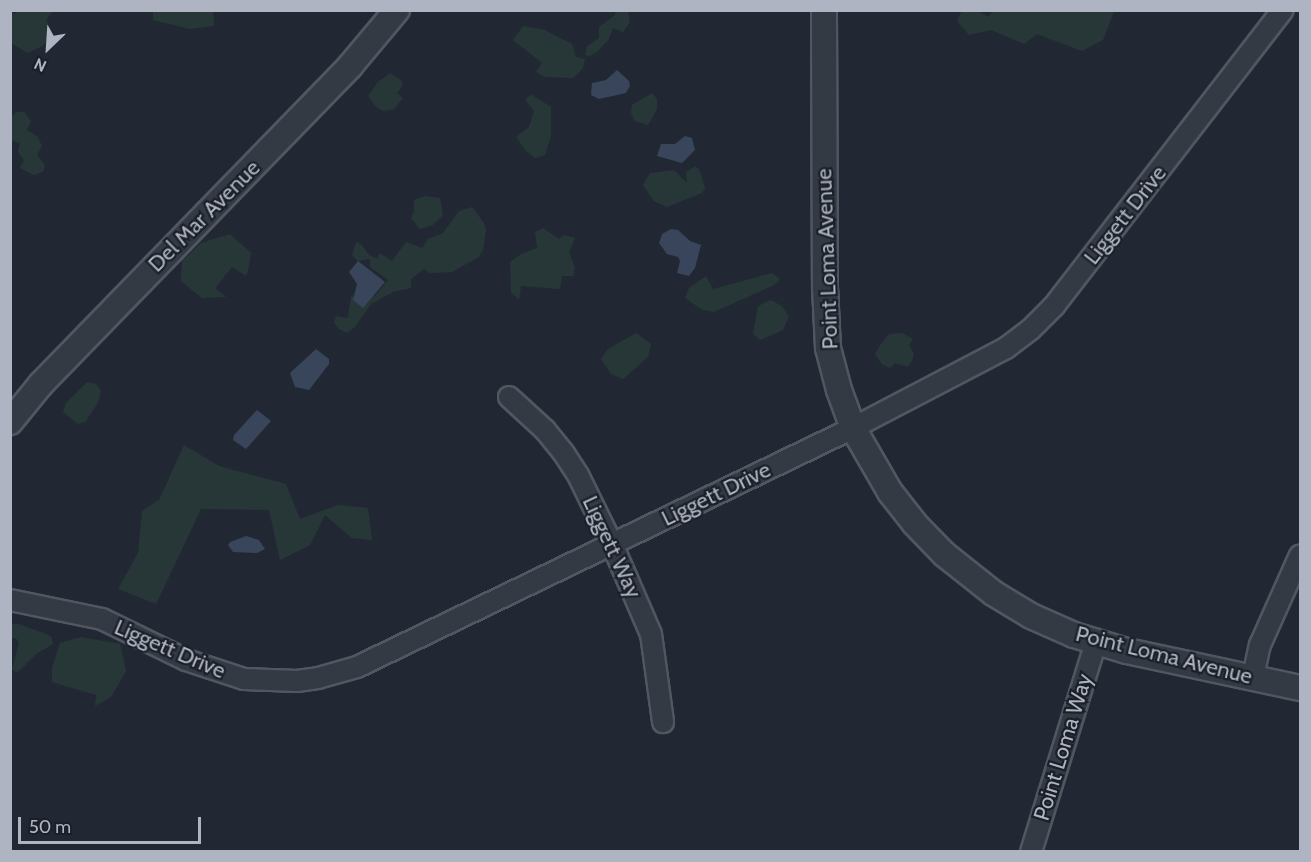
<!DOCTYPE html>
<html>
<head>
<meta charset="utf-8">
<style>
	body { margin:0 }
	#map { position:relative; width:1311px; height:862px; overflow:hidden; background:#212833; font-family:Cabin,sans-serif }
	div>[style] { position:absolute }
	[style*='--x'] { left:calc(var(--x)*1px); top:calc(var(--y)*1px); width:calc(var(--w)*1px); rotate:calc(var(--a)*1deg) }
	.green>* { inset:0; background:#273738 }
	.water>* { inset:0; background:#38455a }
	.roads { filter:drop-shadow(2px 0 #515762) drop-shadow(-2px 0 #515762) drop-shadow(0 2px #515762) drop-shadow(0 -2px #515762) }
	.minor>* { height:20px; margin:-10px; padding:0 10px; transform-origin:10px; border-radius:10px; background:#343a44 }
	.tertiary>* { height:24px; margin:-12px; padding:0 12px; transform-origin:12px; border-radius:12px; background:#343a44 }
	span { translate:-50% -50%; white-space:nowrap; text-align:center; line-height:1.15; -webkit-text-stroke:4.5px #1a1f28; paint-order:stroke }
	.street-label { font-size:22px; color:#aeb4c1 }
	.frame { position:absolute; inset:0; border:12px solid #aeb4c1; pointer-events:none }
	.north { position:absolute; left:18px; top:18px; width:60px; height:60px; -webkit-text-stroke:4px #1a1f28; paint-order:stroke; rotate:205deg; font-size:16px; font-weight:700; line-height:24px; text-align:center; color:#aeb4c1 }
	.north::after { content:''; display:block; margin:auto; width:21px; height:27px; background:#aeb4c1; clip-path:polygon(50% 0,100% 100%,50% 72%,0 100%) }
	.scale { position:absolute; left:18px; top:817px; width:183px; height:27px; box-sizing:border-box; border:3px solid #aeb4c1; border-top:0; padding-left:8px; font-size:18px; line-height:21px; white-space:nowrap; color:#aeb4c1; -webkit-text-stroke:4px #1a1f28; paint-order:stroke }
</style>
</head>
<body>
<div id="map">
	<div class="green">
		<i style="clip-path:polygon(17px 10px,53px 11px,46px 20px,52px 32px,44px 45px,28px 53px,11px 43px,11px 13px,15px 14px)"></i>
		<i style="clip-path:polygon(153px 11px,213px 11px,214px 26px,190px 29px,153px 20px)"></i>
		<i style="clip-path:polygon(616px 11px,628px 11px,630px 22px,623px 32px,613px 28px,609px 39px,597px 52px,589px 56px,585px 55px,587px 46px,599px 38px,599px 27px,615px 15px)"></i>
		<i style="clip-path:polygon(962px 11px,977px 11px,989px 17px,993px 11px,1114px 11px,1103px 40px,1082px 51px,1037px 34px,1024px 44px,991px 30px,969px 35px,957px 21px)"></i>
		<i style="clip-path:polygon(523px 26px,545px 30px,572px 44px,576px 57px,585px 59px,583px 68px,573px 78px,545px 77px,536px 72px,542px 63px,513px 40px)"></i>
		<i style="clip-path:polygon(390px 73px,401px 80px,403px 85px,397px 93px,403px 98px,394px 109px,383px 111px,376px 107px,368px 96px,378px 82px)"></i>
		<i style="clip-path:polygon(652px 93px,657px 99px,657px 109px,648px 125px,635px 121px,631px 113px,632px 105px)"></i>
		<i style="clip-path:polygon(532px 95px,551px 107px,551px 136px,545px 155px,535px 158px,526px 151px,516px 137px,529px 127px,534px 111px,526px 101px,527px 97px)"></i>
		<i style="clip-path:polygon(17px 112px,24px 112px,31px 121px,27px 130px,38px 137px,42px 146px,37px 155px,45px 165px,43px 172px,34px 175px,20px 168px,24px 160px,18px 152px,20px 143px,11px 140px,11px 116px)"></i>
		<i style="clip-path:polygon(695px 166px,699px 169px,705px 188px,702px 193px,667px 207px,654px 201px,643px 185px,650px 173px,674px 170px,687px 183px,686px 172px)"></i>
		<i style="clip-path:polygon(425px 196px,440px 198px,443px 215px,433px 225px,420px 229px,411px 218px,414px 212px,414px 200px)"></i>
		<i style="clip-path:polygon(472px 207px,484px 223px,486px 230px,483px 250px,479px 257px,452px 272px,430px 273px,424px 269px,411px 279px,411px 288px,393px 292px,371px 304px,355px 327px,347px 333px,339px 329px,334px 323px,336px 316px,348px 318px,351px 296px,368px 293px,374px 297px,388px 280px,370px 267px,370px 259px,358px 261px,352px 255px,356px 242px,361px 244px,369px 255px,377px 259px,380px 253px,392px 261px,406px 242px,422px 248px,428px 239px,443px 233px,459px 211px)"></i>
		<i style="clip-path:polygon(543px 228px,559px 239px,564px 235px,575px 238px,569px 252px,575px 268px,573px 276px,562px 276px,560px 289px,521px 286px,519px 300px,511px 292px,510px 262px,521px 254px,537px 248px,535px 232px)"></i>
		<i style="clip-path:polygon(230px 234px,251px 253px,248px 271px,246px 276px,232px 267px,215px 288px,226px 297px,202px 298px,181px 281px,182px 261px,201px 243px)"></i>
		<i style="clip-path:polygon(772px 273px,780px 279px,774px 285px,714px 312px,701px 309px,685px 298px,689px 288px,706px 276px,713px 289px)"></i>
		<i style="clip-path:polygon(771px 300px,782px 306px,789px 317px,783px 330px,760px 340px,753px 334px,758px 306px)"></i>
		<i style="clip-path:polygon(636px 333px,651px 344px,648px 357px,623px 379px,611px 374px,601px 359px,608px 349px)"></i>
		<i style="clip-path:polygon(902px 333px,913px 339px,909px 345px,914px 354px,912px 361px,908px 367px,895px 363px,890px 368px,882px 364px,875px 354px,881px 344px,889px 334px)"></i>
		<i style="clip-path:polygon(87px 382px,96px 384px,101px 391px,98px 403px,85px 422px,78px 424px,63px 412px,66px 403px)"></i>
		<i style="clip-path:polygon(184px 445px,219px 466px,286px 484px,300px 519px,338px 505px,368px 508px,372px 540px,352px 538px,325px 515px,310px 545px,280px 560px,269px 510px,201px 509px,156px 604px,118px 589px,138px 553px,142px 511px,159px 500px)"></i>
		<i style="clip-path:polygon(11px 624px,19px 624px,51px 636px,53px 644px,36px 654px,17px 673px,12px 669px,19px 643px,16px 638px,11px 638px)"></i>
		<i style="clip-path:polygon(81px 637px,120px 644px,126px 671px,111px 697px,95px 706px,96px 695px,52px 682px,52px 668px,60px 643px)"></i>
	</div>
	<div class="water">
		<i style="clip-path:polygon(617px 70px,629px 81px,630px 86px,626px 93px,599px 99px,591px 95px,592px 83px,606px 80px)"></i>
		<i style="clip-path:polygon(685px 136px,692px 138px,695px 150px,682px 163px,657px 156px,661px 144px,675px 144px)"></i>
		<i style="clip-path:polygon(671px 229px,678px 230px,690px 241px,701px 245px,695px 268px,689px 276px,677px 273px,680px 261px,678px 257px,667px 254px,659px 243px,662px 234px)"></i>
		<i style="clip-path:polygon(358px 261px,385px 282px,363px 308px,353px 300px,357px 284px,349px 272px)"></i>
		<i style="clip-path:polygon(316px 349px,329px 359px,329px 364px,309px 390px,295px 387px,290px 373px)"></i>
		<i style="clip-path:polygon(257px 410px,271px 421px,246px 449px,233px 440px,234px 435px)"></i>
		<i style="clip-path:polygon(246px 536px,259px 540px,265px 549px,257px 553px,233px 552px,228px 545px,230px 542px)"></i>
	</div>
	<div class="roads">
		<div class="minor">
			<i style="--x:509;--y:397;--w:49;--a:42.5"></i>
			<i style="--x:545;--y:430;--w:28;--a:51"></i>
			<i style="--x:563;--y:452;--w:27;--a:57"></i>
			<i style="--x:578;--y:475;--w:77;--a:63.8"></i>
			<i style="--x:612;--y:544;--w:98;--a:66.6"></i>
			<i style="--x:651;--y:634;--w:89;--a:82.2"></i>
			<i style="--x:10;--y:600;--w:94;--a:11.7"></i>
			<i style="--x:102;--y:619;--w:93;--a:26"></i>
			<i style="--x:186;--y:660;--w:61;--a:18.1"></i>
			<i style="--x:244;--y:679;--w:53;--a:2.2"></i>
			<i style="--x:297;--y:681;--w:21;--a:-8"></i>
			<i style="--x:318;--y:678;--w:41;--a:-15.8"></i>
			<i style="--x:357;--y:667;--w:551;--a:-25.73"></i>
			<i style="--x:853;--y:428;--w:173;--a:-27.6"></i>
			<i style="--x:1006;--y:348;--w:31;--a:-37"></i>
			<i style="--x:1031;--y:329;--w:33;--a:-45"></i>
			<i style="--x:1054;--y:306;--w:374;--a:-52.3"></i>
			<i style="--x:1253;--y:677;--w:33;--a:-78"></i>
			<i style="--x:1260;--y:645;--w:98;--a:-66"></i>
			<i style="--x:1031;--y:852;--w:220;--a:-72.8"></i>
		</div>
		<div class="tertiary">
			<i style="--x:824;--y:10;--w:277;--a:89.8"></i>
			<i style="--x:825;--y:287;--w:61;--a:87.2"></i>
			<i style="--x:828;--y:348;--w:43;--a:75.3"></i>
			<i style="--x:839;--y:390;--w:40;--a:69.8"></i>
			<i style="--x:853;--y:428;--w:74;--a:60"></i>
			<i style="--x:890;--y:492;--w:39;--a:52"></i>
			<i style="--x:914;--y:523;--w:43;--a:45.9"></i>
			<i style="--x:944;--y:554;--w:63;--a:38.5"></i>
			<i style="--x:993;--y:593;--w:44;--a:31.2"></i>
			<i style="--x:1031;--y:616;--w:47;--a:23.8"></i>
			<i style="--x:1074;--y:635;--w:55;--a:16.8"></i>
			<i style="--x:1127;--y:651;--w:177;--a:12.1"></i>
			<i style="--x:10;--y:422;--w:49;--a:-50.8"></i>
			<i style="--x:41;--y:384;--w:443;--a:-45.8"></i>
			<i style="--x:350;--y:66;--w:73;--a:-50"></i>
		</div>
	</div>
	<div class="street-label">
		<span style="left:1125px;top:215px;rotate:-52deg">Liggett Drive</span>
		<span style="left:204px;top:216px;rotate:-45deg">Del Mar Avenue</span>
		<span style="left:827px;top:259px;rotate:-92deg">Point Loma Avenue</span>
		<span style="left:716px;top:494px;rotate:-26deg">Liggett Drive</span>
		<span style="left:612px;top:547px;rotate:65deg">Liggett Way</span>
		<span style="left:170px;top:649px;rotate:23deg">Liggett Drive</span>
		<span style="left:1164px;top:655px;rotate:14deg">Point Loma Avenue</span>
		<span style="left:1063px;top:747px;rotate:-73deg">Point Loma Way</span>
	</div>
	<div class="frame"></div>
	<div class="north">N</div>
	<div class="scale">50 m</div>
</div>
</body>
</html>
